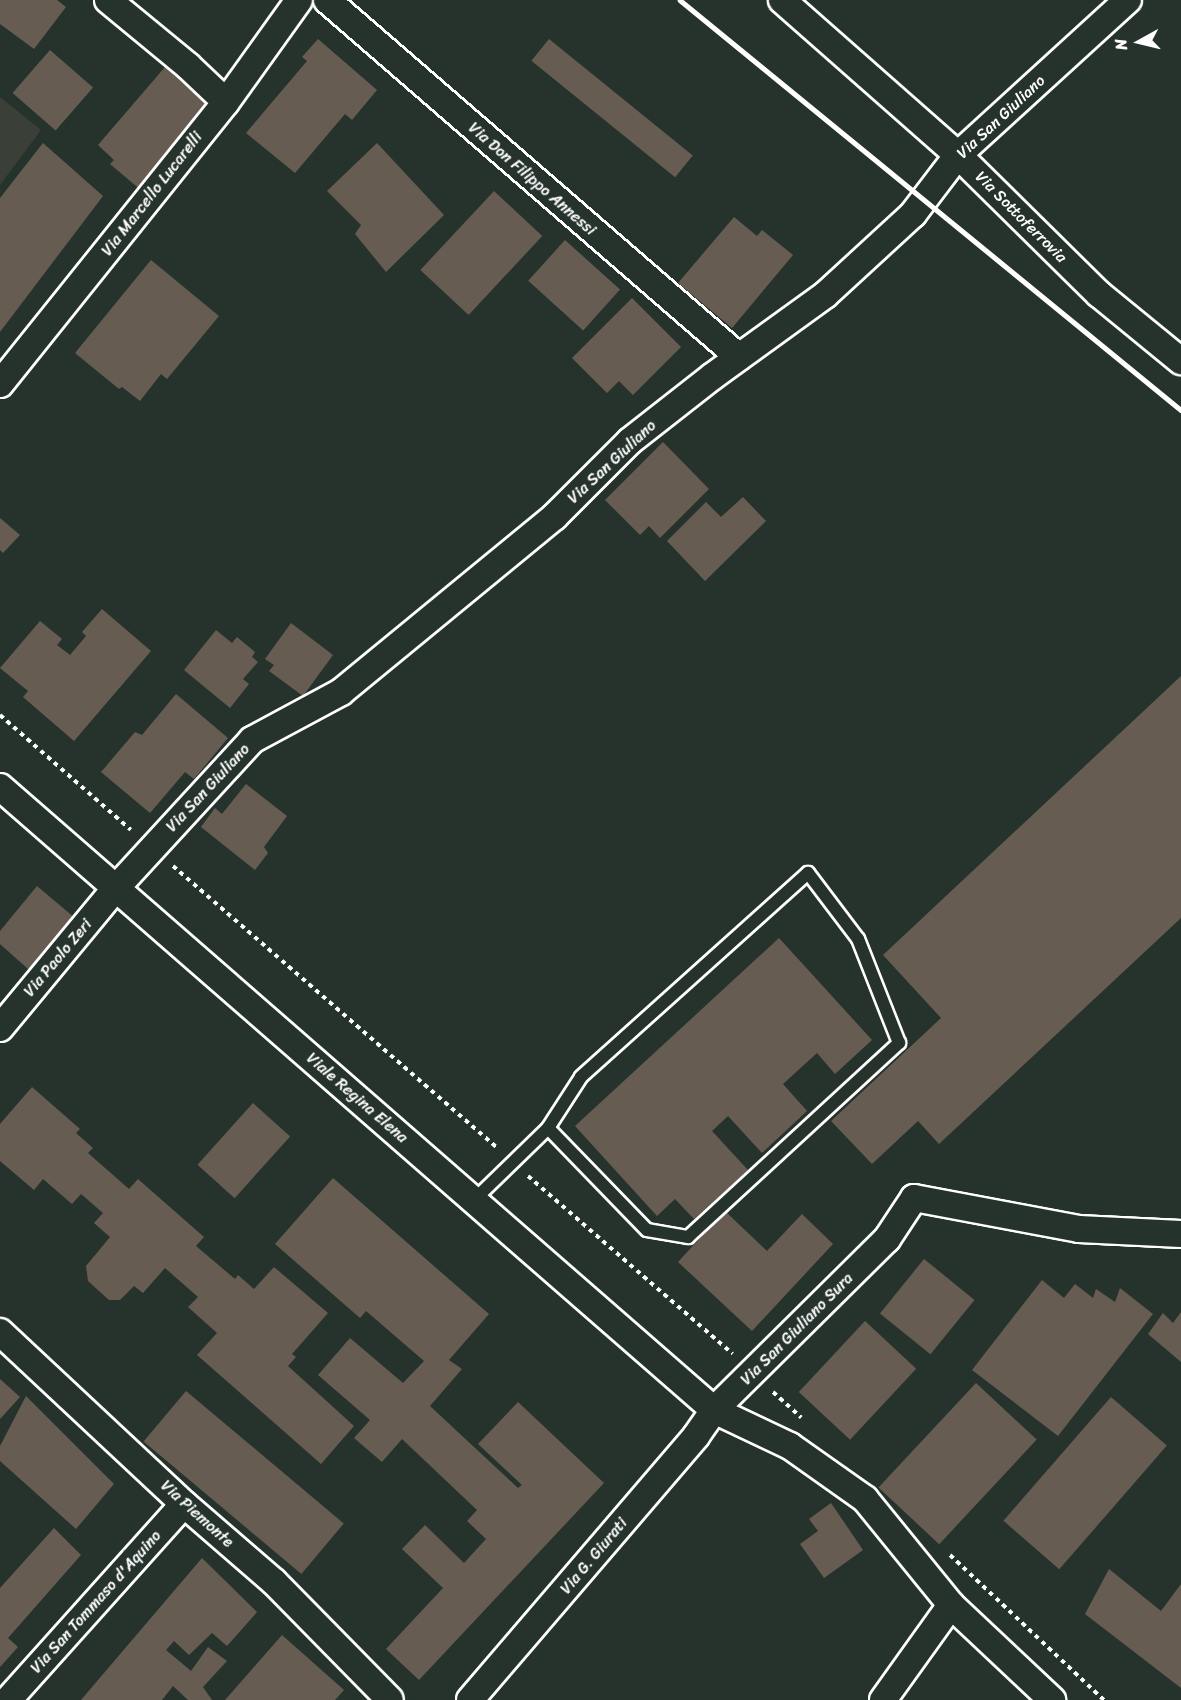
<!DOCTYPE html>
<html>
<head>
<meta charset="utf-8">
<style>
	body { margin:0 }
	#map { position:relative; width:1181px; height:1700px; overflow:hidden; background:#26332d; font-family:Sriracha,sans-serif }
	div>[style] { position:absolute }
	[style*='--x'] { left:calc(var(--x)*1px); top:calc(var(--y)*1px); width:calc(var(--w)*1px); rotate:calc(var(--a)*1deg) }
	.built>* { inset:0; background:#3a3f38 }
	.building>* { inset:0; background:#675c52; transform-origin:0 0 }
	.path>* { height:4px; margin-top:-2px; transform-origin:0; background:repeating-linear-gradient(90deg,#fff 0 4.5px,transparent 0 9px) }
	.roads { filter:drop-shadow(2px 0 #fff) drop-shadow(-2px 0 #fff) drop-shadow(0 2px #fff) drop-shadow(0 -2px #fff) }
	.service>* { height:12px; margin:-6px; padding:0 6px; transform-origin:6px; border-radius:6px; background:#26332d }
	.minor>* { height:26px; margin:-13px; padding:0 13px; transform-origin:13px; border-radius:13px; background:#26332d }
	.rail>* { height:4.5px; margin:-2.25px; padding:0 2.25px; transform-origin:2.25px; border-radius:2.25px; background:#fff }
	span { translate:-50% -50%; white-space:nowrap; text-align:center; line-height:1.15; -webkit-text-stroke:6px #26332d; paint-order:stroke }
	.street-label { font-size:16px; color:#fff }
	.north { position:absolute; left:1109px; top:12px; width:60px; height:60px; -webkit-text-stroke:4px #26332d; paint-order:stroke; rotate:262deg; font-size:16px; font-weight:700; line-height:24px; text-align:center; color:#fff }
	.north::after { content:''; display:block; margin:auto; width:21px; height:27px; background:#fff; clip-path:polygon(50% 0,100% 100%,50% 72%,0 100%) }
</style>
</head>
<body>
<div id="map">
	<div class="built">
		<i style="clip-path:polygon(0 97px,41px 130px,0 185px)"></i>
	</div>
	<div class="building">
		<i style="clip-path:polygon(0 0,57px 0,66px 7px,34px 49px,0 24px)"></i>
		<i style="clip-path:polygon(318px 39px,377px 90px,352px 120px,345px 114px,295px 173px,246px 133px,307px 61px,302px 57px)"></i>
		<i style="left:549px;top:39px;width:185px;height:28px;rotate:39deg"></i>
		<i style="left:50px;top:50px;width:57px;height:57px;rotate:41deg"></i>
		<i style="clip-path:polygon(165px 67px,193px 90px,196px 87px,216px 104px,142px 191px,110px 164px,114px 160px,98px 145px)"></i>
		<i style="clip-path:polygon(43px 143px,103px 196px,0 332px,0 198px)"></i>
		<i style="clip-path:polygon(377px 143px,444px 215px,386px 272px,355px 234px,361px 225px,327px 191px)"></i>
		<i style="left:494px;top:191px;width:66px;height:108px;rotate:43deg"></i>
		<i style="clip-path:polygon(734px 217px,757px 236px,762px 230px,793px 255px,732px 328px,678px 283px)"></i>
		<i style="left:565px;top:240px;width:74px;height:55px;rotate:42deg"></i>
		<i style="clip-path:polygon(151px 260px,219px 316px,167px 379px,161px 374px,140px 401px,122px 387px,119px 389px,75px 353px)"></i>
		<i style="clip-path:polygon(632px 298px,681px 347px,633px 395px,619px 381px,607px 393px,572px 358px)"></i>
		<i style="clip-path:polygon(663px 442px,709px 489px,660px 538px,649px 526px,640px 535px,605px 500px)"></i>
		<i style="clip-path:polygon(743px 497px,766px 521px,705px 581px,667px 541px,706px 502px,721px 517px)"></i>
		<i style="clip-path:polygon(0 518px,20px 535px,3px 553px,0 550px)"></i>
		<i style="clip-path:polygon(102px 609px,151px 651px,74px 741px,23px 697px,28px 691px,0 668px,40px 621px,62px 639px,57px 645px,70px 655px,86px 636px,82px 632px)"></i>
		<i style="clip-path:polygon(291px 623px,333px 655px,303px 696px,269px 671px,274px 665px,265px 659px)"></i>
		<i style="clip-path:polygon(216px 630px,232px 643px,237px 637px,255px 652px,252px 657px,258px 662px,243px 679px,249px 684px,230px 708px,184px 670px)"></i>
		<i style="clip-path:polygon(1181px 676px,1181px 918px,939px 1144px,918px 1121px,872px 1164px,831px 1121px,941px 1018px,883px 955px)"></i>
		<i style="clip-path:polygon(176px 694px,228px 738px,194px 779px,185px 772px,150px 813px,101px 772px,135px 732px,142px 735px)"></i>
		<i style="clip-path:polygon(246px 784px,287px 816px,264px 847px,268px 853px,255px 870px,201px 827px,215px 808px,222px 814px)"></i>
		<i style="clip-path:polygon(37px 886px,82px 924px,37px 977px,0 944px,0 931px)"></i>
		<i style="clip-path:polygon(779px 938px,872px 1040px,835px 1074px,817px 1053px,783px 1084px,807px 1111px,762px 1153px,728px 1116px,712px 1131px,748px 1170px,694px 1219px,675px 1199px,657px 1216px,575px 1126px)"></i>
		<i style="clip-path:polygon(32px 1087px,80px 1129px,76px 1133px,93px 1148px,88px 1153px,129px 1189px,138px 1179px,204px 1237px,196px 1246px,235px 1279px,238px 1275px,254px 1289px,274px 1267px,328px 1313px,292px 1354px,296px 1357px,288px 1366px,354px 1426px,321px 1464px,197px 1355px,217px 1333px,188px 1307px,198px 1297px,165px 1268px,143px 1293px,134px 1286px,120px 1300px,109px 1300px,88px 1281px,86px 1266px,110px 1237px,94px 1223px,103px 1213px,81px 1194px,72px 1204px,43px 1179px,34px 1190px,0 1161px,0 1124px)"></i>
		<i style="left:253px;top:1103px;width:50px;height:83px;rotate:42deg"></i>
		<i style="clip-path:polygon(333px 1178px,489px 1314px,449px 1360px,462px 1369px,430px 1406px,518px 1488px,522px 1485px,478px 1444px,518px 1402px,604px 1483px,419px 1680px,386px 1649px,443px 1588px,402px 1549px,425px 1525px,464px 1563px,486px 1539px,467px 1521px,477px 1510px,402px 1439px,382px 1462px,354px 1438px,370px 1420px,318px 1375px,350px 1338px,403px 1383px,424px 1361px,366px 1311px,360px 1318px,275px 1244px)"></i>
		<i style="clip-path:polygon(725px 1211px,767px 1251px,802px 1214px,833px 1244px,752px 1331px,678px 1262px)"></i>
		<i style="left:924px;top:1259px;width:65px;height:70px;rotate:39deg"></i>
		<i style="clip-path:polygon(1042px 1280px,1064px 1298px,1075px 1284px,1093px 1298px,1096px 1289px,1115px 1302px,1120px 1288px,1153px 1314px,1058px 1436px,972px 1370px)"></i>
		<i style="clip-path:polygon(1181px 1312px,1181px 1362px,1148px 1334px,1163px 1313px,1173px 1323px)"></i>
		<i style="left:865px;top:1321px;width:70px;height:97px;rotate:43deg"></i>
		<i style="clip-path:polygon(0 1379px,20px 1397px,0 1419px)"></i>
		<i style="left:976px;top:1383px;width:83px;height:143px;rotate:43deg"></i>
		<i style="left:186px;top:1391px;width:206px;height:66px;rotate:40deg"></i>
		<i style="clip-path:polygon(26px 1396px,114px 1484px,76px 1529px,0 1461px,0 1446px)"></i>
		<i style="left:1111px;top:1397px;width:74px;height:164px;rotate:41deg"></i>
		<i style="clip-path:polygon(831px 1503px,863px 1550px,824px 1578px,800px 1544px,818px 1531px,809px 1519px)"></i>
		<i style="clip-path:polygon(54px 1528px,81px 1555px,8px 1638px,18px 1647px,0 1667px,0 1588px)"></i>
		<i style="clip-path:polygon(202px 1558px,257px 1612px,227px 1646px,212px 1633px,189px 1655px,174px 1641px,166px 1650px,191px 1671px,208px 1647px,227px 1661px,203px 1687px,212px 1700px,188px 1700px,173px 1686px,162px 1700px,81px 1700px)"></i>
		<i style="clip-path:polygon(1109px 1569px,1161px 1611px,1181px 1584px,1181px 1688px,1085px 1614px)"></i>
		<i style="clip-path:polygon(282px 1635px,344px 1690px,335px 1700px,225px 1700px)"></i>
	</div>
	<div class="path">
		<i style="--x:0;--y:715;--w:174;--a:41.3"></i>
		<i style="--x:173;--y:866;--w:431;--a:41"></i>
		<i style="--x:528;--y:1176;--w:271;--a:41"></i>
		<i style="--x:773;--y:1392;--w:38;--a:42"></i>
		<i style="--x:950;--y:1555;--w:212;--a:43.3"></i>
	</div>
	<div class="roads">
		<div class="service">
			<i style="--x:474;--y:1200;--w:103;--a:-44.2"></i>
			<i style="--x:548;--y:1128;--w:142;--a:45.9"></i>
			<i style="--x:647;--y:1230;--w:42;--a:9.7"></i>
			<i style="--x:688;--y:1237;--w:287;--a:-42.6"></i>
			<i style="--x:899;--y:1043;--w:112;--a:-111.5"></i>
			<i style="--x:858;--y:939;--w:83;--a:-127.1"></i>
			<i style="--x:808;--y:873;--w:305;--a:138.1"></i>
			<i style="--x:581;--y:1077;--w:61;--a:122.9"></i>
		</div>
		<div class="minor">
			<i style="--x:108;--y:0;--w:104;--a:39.5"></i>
			<i style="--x:188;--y:66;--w:52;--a:43.5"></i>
			<i style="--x:327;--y:0;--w:545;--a:40.91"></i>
			<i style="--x:782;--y:0;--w:235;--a:41.4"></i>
			<i style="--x:958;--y:155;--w:198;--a:44.6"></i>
			<i style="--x:1099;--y:294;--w:106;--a:39.3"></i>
			<i style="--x:0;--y:384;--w:361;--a:-51.3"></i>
			<i style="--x:226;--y:102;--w:125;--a:-54.4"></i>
			<i style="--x:0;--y:787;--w:948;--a:41.11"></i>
			<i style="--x:714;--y:1410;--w:84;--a:25.3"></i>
			<i style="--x:790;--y:1446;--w:92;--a:35.2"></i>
			<i style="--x:865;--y:1499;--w:136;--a:50.9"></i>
			<i style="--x:951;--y:1605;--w:139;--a:43.2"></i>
			<i style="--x:0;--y:1028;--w:182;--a:-50.4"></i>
			<i style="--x:116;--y:888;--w:201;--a:-47.4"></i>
			<i style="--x:252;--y:740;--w:101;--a:-28.3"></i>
			<i style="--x:341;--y:692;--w:276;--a:-39.4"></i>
			<i style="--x:554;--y:517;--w:107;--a:-45"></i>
			<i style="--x:630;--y:441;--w:105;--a:-38.1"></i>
			<i style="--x:713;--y:376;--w:138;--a:-35.9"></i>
			<i style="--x:825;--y:295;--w:120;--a:-42.6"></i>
			<i style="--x:913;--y:214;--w:74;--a:-52.7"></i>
			<i style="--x:958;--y:155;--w:230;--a:-42.4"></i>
			<i style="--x:0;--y:1332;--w:252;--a:43.1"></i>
			<i style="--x:184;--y:1504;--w:119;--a:40.9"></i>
			<i style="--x:274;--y:1582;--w:165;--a:45.5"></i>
			<i style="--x:8;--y:1700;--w:263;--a:-48.1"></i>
			<i style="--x:470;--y:1700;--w:348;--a:-49.4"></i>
			<i style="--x:696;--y:1436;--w:32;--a:-55"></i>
			<i style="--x:714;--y:1410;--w:243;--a:-44.7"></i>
			<i style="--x:887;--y:1239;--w:49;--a:-56.6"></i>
			<i style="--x:914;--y:1198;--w:168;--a:10.6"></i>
			<i style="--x:1079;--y:1229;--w:102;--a:2.8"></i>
			<i style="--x:883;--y:1700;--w:117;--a:-54.4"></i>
		</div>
	</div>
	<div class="rail">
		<i style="--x:680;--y:0;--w:647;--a:39.3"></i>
	</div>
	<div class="street-label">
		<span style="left:1001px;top:117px;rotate:-43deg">Via San Giuliano</span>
		<span style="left:532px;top:179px;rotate:41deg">Via Don Filippo Annessi</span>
		<span style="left:152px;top:194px;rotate:-52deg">Via Marcello Lucarelli</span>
		<span style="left:1021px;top:217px;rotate:45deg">Via Sottoferrovia</span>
		<span style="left:612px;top:462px;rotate:-43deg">Via San Giuliano</span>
		<span style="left:208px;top:788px;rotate:-47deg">Via San Giuliano</span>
		<span style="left:58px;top:958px;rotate:-50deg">Via Paolo Zeri</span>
		<span style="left:357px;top:1098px;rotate:41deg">Viale Regina Elena</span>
		<span style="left:797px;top:1329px;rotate:-45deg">Via San Giuliano Sura</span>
		<span style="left:197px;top:1514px;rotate:42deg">Via Piemonte</span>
		<span style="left:594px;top:1556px;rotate:-50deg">Via G. Giurati</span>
		<span style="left:96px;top:1602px;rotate:-48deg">Via San Tommaso d'Aquino</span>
	</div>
	<div class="north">N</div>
</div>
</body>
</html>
